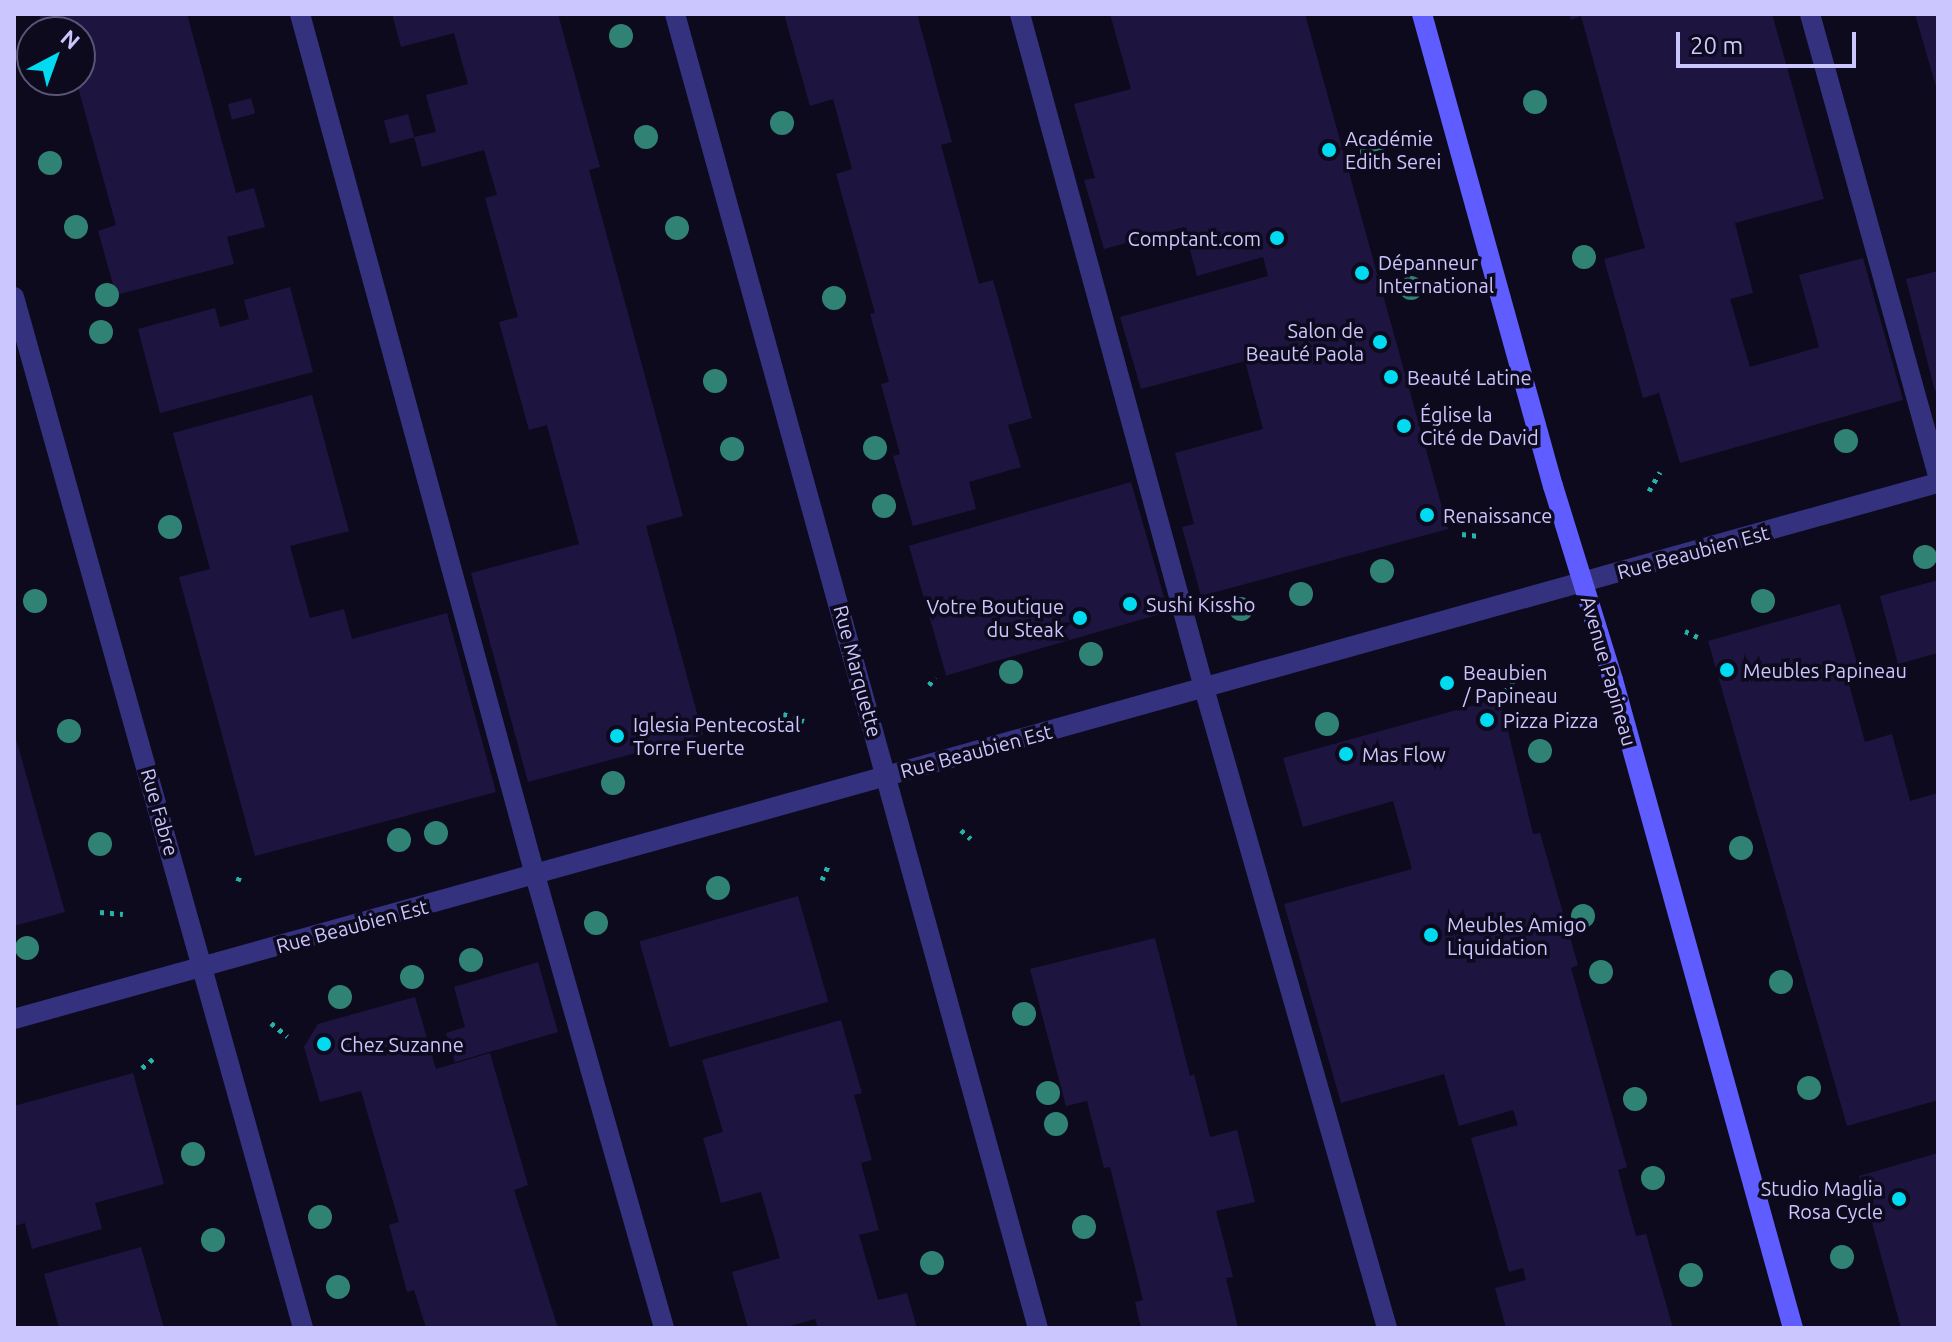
<!DOCTYPE html>
<html>
<head>
<meta charset="utf-8">
<style>
	body { margin:0 }
	#map { position:relative; width:1952px; height:1342px; overflow:hidden; background:#0d0a1d; font-family:Ubuntu,sans-serif }
	div>[style] { position:absolute }
	[style*='--x'] { left:calc(var(--x)*1px); top:calc(var(--y)*1px); width:calc(var(--w)*1px); rotate:calc(var(--a)*1deg) }
	.building>* { inset:0; background:#1d153f; transform-origin:0 0 }
	.path>* { height:5px; margin-top:-2.5px; transform-origin:0; background:repeating-linear-gradient(90deg,#25b4a9 0 4px,transparent 0 10px) }
	.service>* { height:20px; margin:-10px; padding:0 10px; transform-origin:10px; border-radius:10px; background:#34327f }
	.minor>* { height:20px; margin:-10px; padding:0 10px; transform-origin:10px; border-radius:10px; background:#34327f }
	.tertiary>* { height:20px; margin:-10px; padding:0 10px; transform-origin:10px; border-radius:10px; background:#34327f }
	.secondary>* { height:20px; margin:-10px; padding:0 10px; transform-origin:10px; border-radius:10px; background:#5f5dff }
	.trees>* { width:24px; height:24px; margin:-12px; border-radius:50%; background:#308275 }
	.dots>* { width:22px; height:22px; translate:-50% -50%; box-sizing:border-box; border:4px solid #0d0a1d; border-radius:50% }
	span { translate:-50% -50%; white-space:nowrap; text-align:center; line-height:1.15; -webkit-text-stroke:7px #0d0a1d; paint-order:stroke }
	.poi-label { font-size:20px; color:#ccc6ff }
	.left { translate:0 -50%; text-align:left }
	.right { translate:-100% -50%; text-align:right }
	.street-label { font-size:20px; color:#ccc6ff }
	.frame { position:absolute; inset:0; border:16px solid #ccc6ff; pointer-events:none }
	.north { position:absolute; left:16px; top:16px; width:80px; height:80px; box-sizing:border-box; background:#0d0a1d; border:2px solid #595577; border-radius:50%; rotate:41deg; font-size:22px; font-weight:700; line-height:32px; text-align:center; color:#ccc6ff }
	.north::after { content:''; display:block; margin:auto; width:28px; height:36px; background:#00dbf1; clip-path:polygon(50% 0,100% 100%,50% 72%,0 100%) }
	.scale { position:absolute; left:1676px; top:32px; width:180px; height:36px; box-sizing:border-box; border:4px solid #ccc6ff; border-top:0; padding-left:10px; font-size:24px; line-height:28px; white-space:nowrap; color:#ccc6ff; -webkit-text-stroke:6px #0d0a1d; paint-order:stroke }
</style>
</head>
<body>
<div id="map">
	<div class="building">
		<i style="clip-path:polygon(39px 14px,187px 14px,236px 193px,254px 188px,265px 227px,227px 237px,234px 264px,116px 295px,98px 231px,116px 225px,76px 80px,80px 80px,80px 32px,63px 32px,61px 27px,44px 31px)"></i>
		<i style="clip-path:polygon(392px 14px,558px 14px,600px 167px,589px 170px,683px 516px,646px 526px,703px 735px,528px 782px,471px 573px,579px 544px,547px 425px,529px 430px,499px 322px,518px 317px,485px 198px,497px 195px,484px 150px,422px 167px,414px 137px,436px 132px,426px 95px,468px 84px,454px 33px,401px 47px)"></i>
		<i style="clip-path:polygon(784px 14px,917px 14px,952px 142px,941px 145px,979px 284px,993px 280px,1032px 418px,1008px 425px,1021px 467px,969px 482px,976px 509px,913px 526px,893px 456px,900px 454px,881px 384px,889px 382px,870px 314px,875px 313px,836px 174px,852px 169px,833px 99px,810px 106px)"></i>
		<i style="clip-path:polygon(1110px 14px,1305px 14px,1448px 529px,1201px 596px,1182px 527px,1194px 524px,1175px 453px,1263px 429px,1245px 361px,1141px 389px,1120px 317px,1268px 276px,1263px 257px,1197px 276px,1184px 227px,1104px 249px,1084px 180px,1095px 178px,1074px 104px,1131px 89px)"></i>
		<i style="clip-path:polygon(1569px 14px,1772px 14px,1824px 199px,1735px 223px,1753px 293px,1730px 299px,1750px 367px,1819px 347px,1799px 275px,1863px 258px,1903px 400px,1680px 463px,1659px 393px,1643px 398px,1604px 259px,1645px 248px,1581px 16px,1571px 20px)"></i>
		<i style="clip-path:polygon(1915px 14px,1938px 14px,1938px 90px,1937px 90px)"></i>
		<i style="left:251px;top:98px;width:16px;height:24px;rotate:75deg"></i>
		<i style="left:408px;top:114px;width:24px;height:25px;rotate:75deg"></i>
		<i style="clip-path:polygon(1938px 271px,1938px 390px,1935px 391px,1906px 279px)"></i>
		<i style="clip-path:polygon(290px 287px,313px 372px,160px 413px,138px 329px,215px 308px,220px 327px,249px 319px,244px 300px)"></i>
		<i style="clip-path:polygon(312px 395px,349px 531px,290px 546px,310px 618px,344px 609px,352px 639px,447px 613px,496px 792px,255px 856px,179px 577px,210px 569px,173px 433px)"></i>
		<i style="left:1131px;top:482px;width:135px;height:231px;rotate:74deg"></i>
		<i style="clip-path:polygon(1938px 580px,1938px 653px,1898px 664px,1880px 596px)"></i>
		<i style="clip-path:polygon(1840px 604px,1860px 673px,1847px 677px,1865px 742px,1892px 734px,1910px 801px,1938px 793px,1938px 1100px,1847px 1126px,1708px 641px)"></i>
		<i style="clip-path:polygon(1500px 698px,1533px 834px,1540px 833px,1578px 965px,1571px 968px,1627px 1167px,1618px 1170px,1636px 1236px,1646px 1234px,1673px 1328px,1506px 1328px,1495px 1288px,1526px 1280px,1523px 1268px,1509px 1272px,1471px 1138px,1518px 1125px,1513px 1110px,1459px 1126px,1444px 1074px,1341px 1103px,1284px 904px,1412px 869px,1393px 801px,1303px 827px,1283px 758px)"></i>
		<i style="clip-path:polygon(14px 732px,65px 912px,14px 926px)"></i>
		<i style="left:798px;top:896px;width:110px;height:165px;rotate:74deg"></i>
		<i style="clip-path:polygon(1155px 938px,1190px 1076px,1194px 1074px,1210px 1137px,1237px 1130px,1255px 1202px,1216px 1211px,1233px 1277px,1226px 1278px,1238px 1328px,1141px 1328px,1135px 1302px,1143px 1300px,1110px 1167px,1104px 1168px,1087px 1101px,1066px 1106px,1030px 969px)"></i>
		<i style="clip-path:polygon(538px 962px,558px 1032px,455px 1062px,446px 1033px,465px 1027px,454px 987px)"></i>
		<i style="clip-path:polygon(415px 997px,436px 1069px,490px 1053px,528px 1185px,514px 1190px,558px 1328px,426px 1328px,414px 1290px,407px 1292px,389px 1225px,399px 1222px,361px 1091px,320px 1102px,304px 1047px,318px 1024px)"></i>
		<i style="clip-path:polygon(841px 1020px,862px 1093px,854px 1095px,872px 1160px,861px 1163px,879px 1230px,859px 1235px,878px 1300px,907px 1293px,917px 1328px,818px 1328px,815px 1319px,783px 1328px,748px 1328px,732px 1272px,780px 1258px,761px 1192px,721px 1203px,703px 1138px,723px 1132px,702px 1060px)"></i>
		<i style="clip-path:polygon(133px 1073px,164px 1184px,95px 1203px,102px 1229px,32px 1249px,25px 1223px,14px 1226px,14px 1106px)"></i>
		<i style="clip-path:polygon(1938px 1153px,1938px 1328px,1901px 1328px,1859px 1176px)"></i>
		<i style="clip-path:polygon(141px 1247px,164px 1328px,59px 1328px,44px 1274px)"></i>
	</div>
	<div class="path">
		<i style="--x:1649;--y:491;--w:22;--a:-60"></i>
		<i style="--x:1462;--y:534;--w:17;--a:7"></i>
		<i style="--x:1685;--y:631;--w:14;--a:25"></i>
		<i style="--x:929;--y:685;--w:10;--a:-53"></i>
		<i style="--x:1505;--y:692;--w:17;--a:-54"></i>
		<i style="--x:783;--y:714;--w:22;--a:18"></i>
		<i style="--x:961;--y:830;--w:13;--a:42"></i>
		<i style="--x:822;--y:880;--w:15;--a:-67"></i>
		<i style="--x:238;--y:881;--w:9;--a:-72"></i>
		<i style="--x:100;--y:912;--w:23;--a:5"></i>
		<i style="--x:271;--y:1023;--w:21;--a:39"></i>
		<i style="--x:142;--y:1068;--w:17;--a:-40"></i>
	</div>
	<div class="service">
		<i style="--x:300;--y:14;--w:892;--a:74.73"></i>
		<i style="--x:535;--y:875;--w:471;--a:74.1"></i>
		<i style="--x:1020;--y:14;--w:699;--a:74.73"></i>
		<i style="--x:1204;--y:688;--w:666;--a:74.04"></i>
		<i style="--x:1810;--y:14;--w:480;--a:74.5"></i>
	</div>
	<div class="minor">
		<i style="--x:675;--y:14;--w:1363;--a:74.56"></i>
		<i style="--x:14;--y:297;--w:1071;--a:74.34"></i>
	</div>
	<div class="tertiary">
		<i style="--x:14;--y:1019;--w:1997;--a:-15.57"></i>
	</div>
	<div class="secondary">
		<i style="--x:1422;--y:14;--w:490;--a:74.5"></i>
		<i style="--x:1553;--y:486;--w:203;--a:72.8"></i>
		<i style="--x:1613;--y:680;--w:673;--a:74.48"></i>
	</div>
	<div class="trees">
		<i style="left:621px;top:36px"></i>
		<i style="left:1535px;top:102px"></i>
		<i style="left:782px;top:123px"></i>
		<i style="left:646px;top:137px"></i>
		<i style="left:1372px;top:151px"></i>
		<i style="left:50px;top:163px"></i>
		<i style="left:76px;top:227px"></i>
		<i style="left:677px;top:228px"></i>
		<i style="left:1584px;top:257px"></i>
		<i style="left:1411px;top:288px"></i>
		<i style="left:107px;top:295px"></i>
		<i style="left:834px;top:298px"></i>
		<i style="left:101px;top:332px"></i>
		<i style="left:715px;top:381px"></i>
		<i style="left:1846px;top:441px"></i>
		<i style="left:875px;top:448px"></i>
		<i style="left:732px;top:449px"></i>
		<i style="left:884px;top:506px"></i>
		<i style="left:170px;top:527px"></i>
		<i style="left:1925px;top:557px"></i>
		<i style="left:1382px;top:571px"></i>
		<i style="left:1301px;top:594px"></i>
		<i style="left:35px;top:601px"></i>
		<i style="left:1763px;top:601px"></i>
		<i style="left:1241px;top:609px"></i>
		<i style="left:1091px;top:654px"></i>
		<i style="left:1011px;top:672px"></i>
		<i style="left:1327px;top:724px"></i>
		<i style="left:69px;top:731px"></i>
		<i style="left:1540px;top:751px"></i>
		<i style="left:613px;top:783px"></i>
		<i style="left:436px;top:833px"></i>
		<i style="left:399px;top:840px"></i>
		<i style="left:100px;top:844px"></i>
		<i style="left:1741px;top:848px"></i>
		<i style="left:718px;top:888px"></i>
		<i style="left:1583px;top:916px"></i>
		<i style="left:596px;top:923px"></i>
		<i style="left:27px;top:948px"></i>
		<i style="left:471px;top:960px"></i>
		<i style="left:1601px;top:972px"></i>
		<i style="left:412px;top:977px"></i>
		<i style="left:1781px;top:982px"></i>
		<i style="left:340px;top:997px"></i>
		<i style="left:1024px;top:1014px"></i>
		<i style="left:1809px;top:1088px"></i>
		<i style="left:1048px;top:1093px"></i>
		<i style="left:1635px;top:1099px"></i>
		<i style="left:1056px;top:1124px"></i>
		<i style="left:193px;top:1154px"></i>
		<i style="left:1653px;top:1178px"></i>
		<i style="left:320px;top:1217px"></i>
		<i style="left:1084px;top:1227px"></i>
		<i style="left:213px;top:1240px"></i>
		<i style="left:1842px;top:1257px"></i>
		<i style="left:932px;top:1263px"></i>
		<i style="left:1691px;top:1275px"></i>
		<i style="left:338px;top:1287px"></i>
	</div>
	<div class="dots">
		<i style="left:1329px;top:150px;background:#00dbf1"></i>
		<i style="left:1277px;top:238px;background:#00dbf1"></i>
		<i style="left:1362px;top:273px;background:#00dbf1"></i>
		<i style="left:1380px;top:342px;background:#00dbf1"></i>
		<i style="left:1391px;top:377px;background:#00dbf1"></i>
		<i style="left:1404px;top:426px;background:#00dbf1"></i>
		<i style="left:1427px;top:515px;background:#00dbf1"></i>
		<i style="left:1130px;top:604px;background:#00dbf1"></i>
		<i style="left:1080px;top:618px;background:#00dbf1"></i>
		<i style="left:1727px;top:670px;background:#00dbf1"></i>
		<i style="left:1447px;top:683px;background:#00dbf1"></i>
		<i style="left:1487px;top:720px;background:#00dbf1"></i>
		<i style="left:617px;top:736px;background:#00dbf1"></i>
		<i style="left:1346px;top:754px;background:#00dbf1"></i>
		<i style="left:1431px;top:935px;background:#00dbf1"></i>
		<i style="left:324px;top:1044px;background:#00dbf1"></i>
		<i style="left:1899px;top:1199px;background:#00dbf1"></i>
	</div>
	<div class="poi-label">
		<span class="left" style="left:1345px;top:150px">Académie<br>Edith Serei</span>
		<span class="right" style="left:1261px;top:238px">Comptant.com</span>
		<span class="left" style="left:1378px;top:274px">Dépanneur<br>International</span>
		<span class="right" style="left:1364px;top:342px">Salon de<br>Beauté Paola</span>
		<span class="left" style="left:1407px;top:377px">Beauté Latine</span>
		<span class="left" style="left:1420px;top:426px">Église la<br>Cité de David</span>
		<span class="left" style="left:1443px;top:515px">Renaissance</span>
		<span class="left" style="left:1146px;top:604px">Sushi Kissho</span>
		<span class="right" style="left:1064px;top:618px">Votre Boutique<br>du Steak</span>
		<span class="left" style="left:1743px;top:670px">Meubles Papineau</span>
		<span class="left" style="left:1463px;top:684px">Beaubien<br>/ Papineau</span>
		<span class="left" style="left:1503px;top:720px">Pizza Pizza</span>
		<span class="left" style="left:633px;top:736px">Iglesia Pentecostal<br>Torre Fuerte</span>
		<span class="left" style="left:1362px;top:754px">Mas Flow</span>
		<span class="left" style="left:1447px;top:936px">Meubles Amigo<br>Liquidation</span>
		<span class="left" style="left:340px;top:1044px">Chez Suzanne</span>
		<span class="right" style="left:1883px;top:1200px">Studio Maglia<br>Rosa Cycle</span>
	</div>
	<div class="street-label">
		<span style="left:1693px;top:552px;rotate:-15deg">Rue Beaubien Est</span>
		<span style="left:858px;top:671px;rotate:75deg">Rue Marquette</span>
		<span style="left:1609px;top:671px;rotate:74deg">Avenue Papineau</span>
		<span style="left:976px;top:751px;rotate:-15deg">Rue Beaubien Est</span>
		<span style="left:160px;top:812px;rotate:74deg">Rue Fabre</span>
		<span style="left:352px;top:926px;rotate:-15deg">Rue Beaubien Est</span>
	</div>
	<div class="frame"></div>
	<div class="north">N</div>
	<div class="scale">20 m</div>
</div>
</body>
</html>
